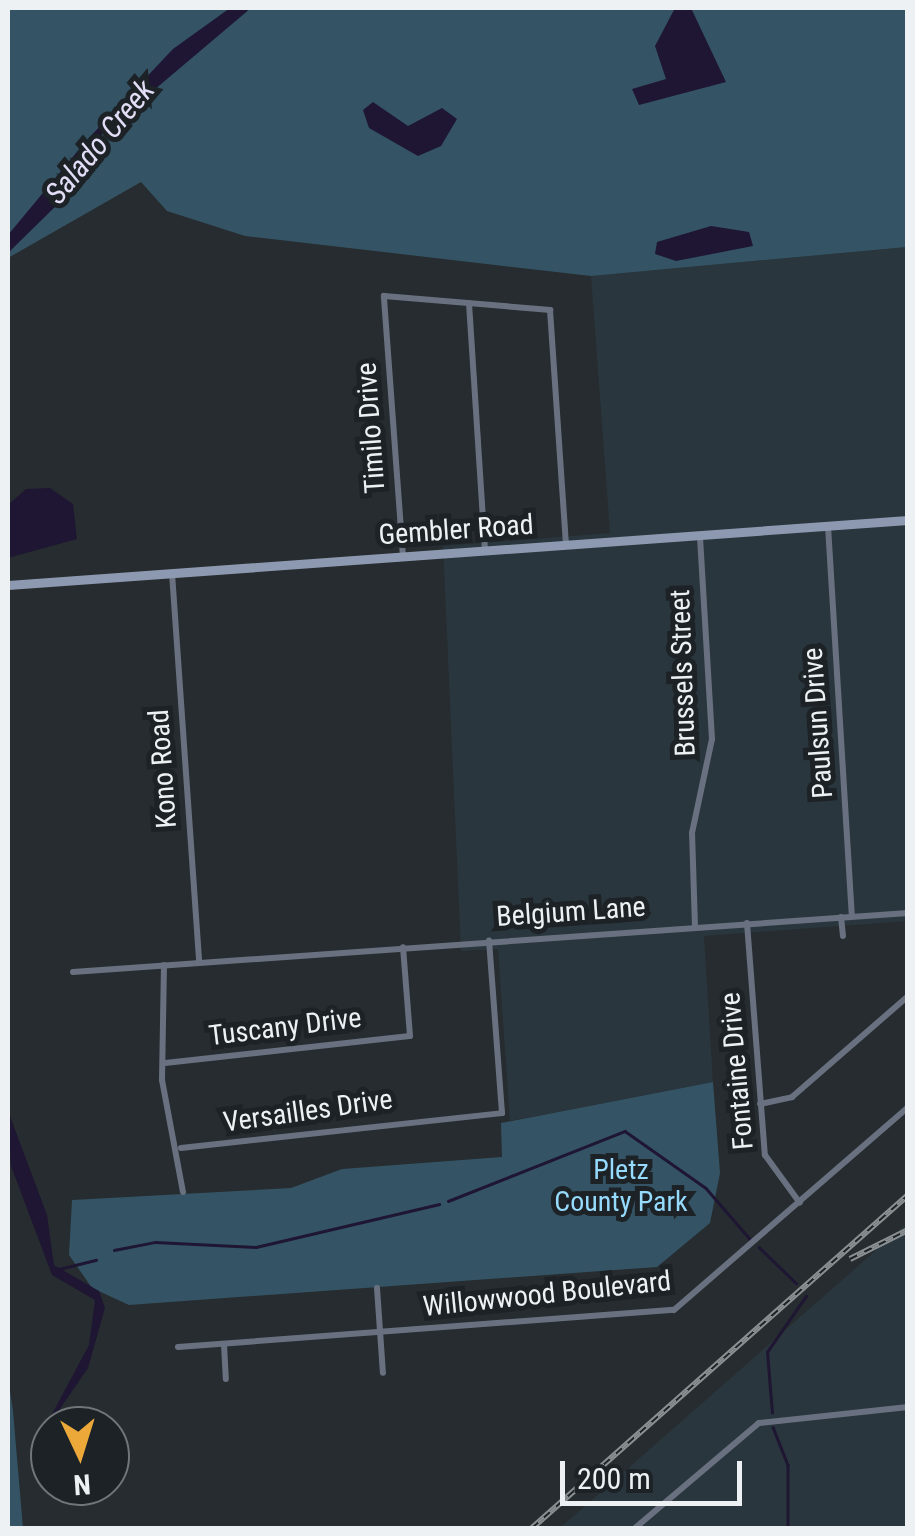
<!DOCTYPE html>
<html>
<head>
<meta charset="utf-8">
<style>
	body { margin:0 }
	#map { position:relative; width:915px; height:1536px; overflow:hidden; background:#262c2f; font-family:"Roboto Condensed",sans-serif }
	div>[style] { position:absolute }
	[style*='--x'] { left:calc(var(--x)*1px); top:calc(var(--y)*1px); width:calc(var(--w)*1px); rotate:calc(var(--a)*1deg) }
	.built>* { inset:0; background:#2a363d }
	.green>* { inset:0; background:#345465 }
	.water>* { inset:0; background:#1e1632 }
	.stream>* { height:2.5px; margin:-1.25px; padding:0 1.25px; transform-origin:1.25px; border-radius:1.25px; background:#1e1632 }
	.street>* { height:6px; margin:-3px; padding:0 3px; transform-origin:3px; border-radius:3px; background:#697180 }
	.secondary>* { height:9px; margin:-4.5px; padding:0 4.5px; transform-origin:4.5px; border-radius:4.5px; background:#8d99b0 }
	.rail>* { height:6px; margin-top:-3px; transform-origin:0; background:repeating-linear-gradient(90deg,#1c2225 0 8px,#8b9093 0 16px); box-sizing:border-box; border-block:2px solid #8b9093 }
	span { translate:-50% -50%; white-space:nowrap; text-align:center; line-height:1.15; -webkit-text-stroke:10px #1c2225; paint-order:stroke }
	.street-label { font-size:28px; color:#edf1f3 }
	.park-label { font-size:28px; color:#96dafd }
	.water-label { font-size:30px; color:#e3def7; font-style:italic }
	.frame { position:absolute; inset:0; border:10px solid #edf1f3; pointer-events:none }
	.north { position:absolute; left:30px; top:1406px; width:100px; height:100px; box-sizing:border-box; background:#1c2225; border:2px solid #707577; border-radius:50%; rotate:176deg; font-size:28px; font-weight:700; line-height:40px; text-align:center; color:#edf1f3 }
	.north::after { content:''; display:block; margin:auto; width:35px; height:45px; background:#eca93a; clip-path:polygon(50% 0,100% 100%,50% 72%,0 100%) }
	.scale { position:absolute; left:560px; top:1461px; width:182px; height:45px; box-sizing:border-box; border:5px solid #edf1f3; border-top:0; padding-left:12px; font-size:30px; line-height:35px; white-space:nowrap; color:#edf1f3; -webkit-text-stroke:8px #1c2225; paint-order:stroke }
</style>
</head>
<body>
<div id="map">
	<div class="built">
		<i style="clip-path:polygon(907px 247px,907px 921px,704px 936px,713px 1082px,510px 1121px,498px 949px,461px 951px,443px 546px,610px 533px,591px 276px)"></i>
		<i style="clip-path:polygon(907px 1223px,907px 1528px,560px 1528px)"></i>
	</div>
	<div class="green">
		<i style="clip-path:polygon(8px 8px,907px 8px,907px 247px,591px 276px,245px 236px,167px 211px,141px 182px,8px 258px)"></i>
		<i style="clip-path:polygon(713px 1082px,720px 1173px,710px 1223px,657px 1267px,129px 1305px,92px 1288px,69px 1255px,72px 1200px,291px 1188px,342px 1169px,502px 1157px,501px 1123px)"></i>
		<i style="clip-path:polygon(8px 1378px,13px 1411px,23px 1528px,8px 1528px)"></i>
	</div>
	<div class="water">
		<i style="clip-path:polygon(230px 8px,251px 8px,102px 134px,62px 200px,8px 253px,8px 235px,86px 141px,173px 49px)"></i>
		<i style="clip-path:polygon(675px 8px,691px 8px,726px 82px,639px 105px,632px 89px,666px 79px,655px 46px)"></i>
		<i style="clip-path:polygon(373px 102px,408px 126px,442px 108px,457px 119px,441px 146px,418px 156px,369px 128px,363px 110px)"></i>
		<i style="clip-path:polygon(711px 226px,749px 232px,753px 246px,676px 261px,655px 254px,657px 242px)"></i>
		<i style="clip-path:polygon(50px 488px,73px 504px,77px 539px,8px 558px,8px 505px,26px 489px)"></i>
		<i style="clip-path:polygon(8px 1111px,47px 1215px,54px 1265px,99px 1291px,105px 1308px,88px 1368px,49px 1425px,50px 1473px,44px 1429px,89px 1345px,95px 1300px,52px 1275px,11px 1166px)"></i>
	</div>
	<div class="stream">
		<i style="--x:908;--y:75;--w:59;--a:90"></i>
		<i style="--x:448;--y:1201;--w:190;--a:-21.6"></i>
		<i style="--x:625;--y:1131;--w:99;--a:35.1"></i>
		<i style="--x:706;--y:1188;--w:69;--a:49.1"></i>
		<i style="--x:759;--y:1247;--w:52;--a:44.2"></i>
		<i style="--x:114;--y:1250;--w:42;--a:-11"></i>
		<i style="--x:155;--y:1242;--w:101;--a:2.8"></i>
		<i style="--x:256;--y:1247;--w:188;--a:-13.2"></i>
		<i style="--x:59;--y:1269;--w:38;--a:-14"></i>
		<i style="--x:772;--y:1413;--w:61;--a:-94.7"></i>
		<i style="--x:767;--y:1352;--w:68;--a:-55.1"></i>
		<i style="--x:773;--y:1427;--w:41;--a:68.5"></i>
		<i style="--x:788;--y:1465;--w:63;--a:90"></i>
	</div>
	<div class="street">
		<i style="--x:469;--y:303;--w:249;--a:86.3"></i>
		<i style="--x:828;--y:526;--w:391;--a:86.5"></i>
		<i style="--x:403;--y:557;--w:262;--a:-94.2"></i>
		<i style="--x:384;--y:296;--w:167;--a:4.8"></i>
		<i style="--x:550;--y:310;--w:236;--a:86.1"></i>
		<i style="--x:172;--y:573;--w:389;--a:86"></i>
		<i style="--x:841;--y:917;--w:19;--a:84"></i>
		<i style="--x:747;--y:923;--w:233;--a:85.6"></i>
		<i style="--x:765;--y:1155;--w:59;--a:53.9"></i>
		<i style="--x:695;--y:927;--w:94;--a:-91.8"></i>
		<i style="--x:692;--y:833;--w:96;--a:-78"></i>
		<i style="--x:712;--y:739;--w:204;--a:-93.4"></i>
		<i style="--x:164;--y:965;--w:115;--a:91"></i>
		<i style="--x:162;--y:1080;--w:114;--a:79.4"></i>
		<i style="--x:73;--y:972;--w:837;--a:-4.04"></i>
		<i style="--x:165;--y:1063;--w:246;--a:-6.3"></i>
		<i style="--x:410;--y:1036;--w:89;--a:-94.5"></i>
		<i style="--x:760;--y:1104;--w:33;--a:-12"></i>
		<i style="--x:792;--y:1097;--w:154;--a:-41"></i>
		<i style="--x:181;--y:1148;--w:323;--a:-6.2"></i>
		<i style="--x:502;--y:1113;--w:173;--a:-94.3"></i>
		<i style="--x:377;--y:1288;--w:85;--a:86"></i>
		<i style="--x:224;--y:1344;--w:35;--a:87"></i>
		<i style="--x:178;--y:1347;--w:497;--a:-4.3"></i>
		<i style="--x:674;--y:1310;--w:310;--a:-40.9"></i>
		<i style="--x:635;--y:1528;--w:162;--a:-40.3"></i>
		<i style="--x:759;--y:1423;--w:150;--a:-6.1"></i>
	</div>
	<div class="secondary">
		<i style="--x:8;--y:585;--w:902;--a:-4.13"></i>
	</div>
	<div class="rail">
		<i style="--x:850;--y:1259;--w:65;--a:-26.6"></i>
		<i style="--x:532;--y:1528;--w:502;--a:-41.53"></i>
	</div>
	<div class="street-label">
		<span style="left:371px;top:428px;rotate:-94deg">Timilo Drive</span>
		<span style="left:456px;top:530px;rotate:-4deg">Gembler Road</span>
		<span style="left:683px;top:673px;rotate:-92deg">Brussels Street</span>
		<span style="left:818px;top:723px;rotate:-94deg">Paulsun Drive</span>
		<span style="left:163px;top:769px;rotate:-94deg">Kono Road</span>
		<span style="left:571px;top:912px;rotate:-4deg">Belgium Lane</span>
		<span style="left:285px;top:1027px;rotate:-7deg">Tuscany Drive</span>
		<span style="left:737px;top:1071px;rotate:-95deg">Fontaine Drive</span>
		<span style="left:308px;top:1111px;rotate:-8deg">Versailles Drive</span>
		<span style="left:547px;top:1294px;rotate:-6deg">Willowwood Boulevard</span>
	</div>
	<div class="park-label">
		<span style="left:621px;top:1186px">Pletz<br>County Park</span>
	</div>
	<div class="water-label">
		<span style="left:100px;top:142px;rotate:-50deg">Salado Creek</span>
	</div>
	<div class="frame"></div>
	<div class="north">N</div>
	<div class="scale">200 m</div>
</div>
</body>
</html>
